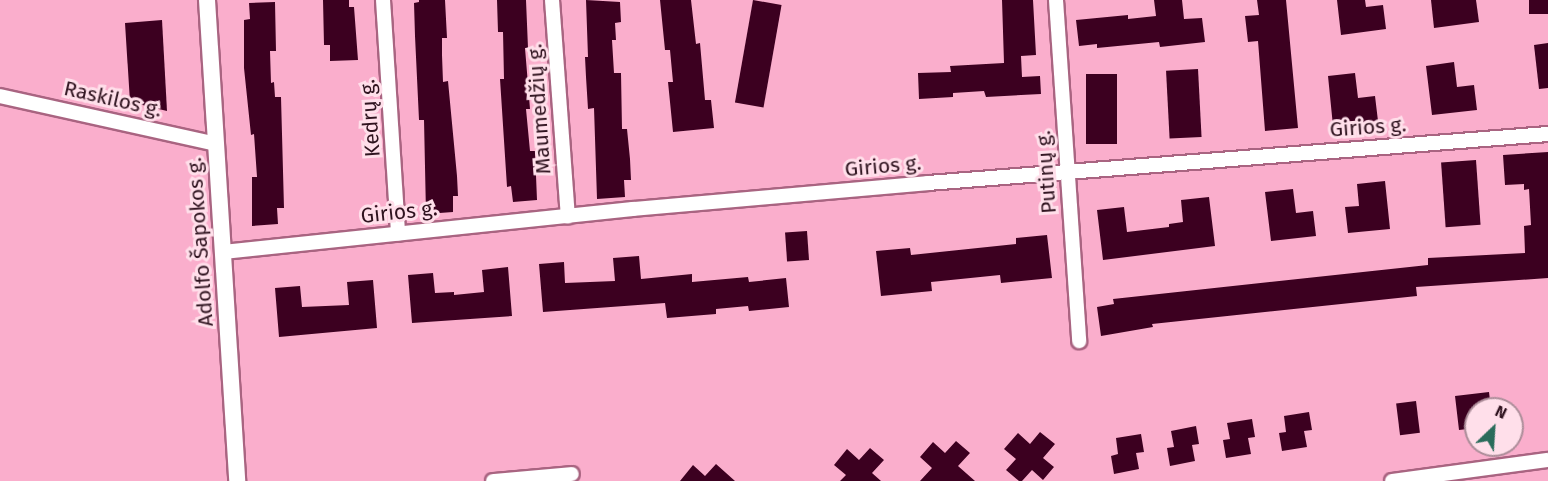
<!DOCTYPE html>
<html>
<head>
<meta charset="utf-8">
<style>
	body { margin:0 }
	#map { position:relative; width:1548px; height:481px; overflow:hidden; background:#faaecc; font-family:"Fira Sans",sans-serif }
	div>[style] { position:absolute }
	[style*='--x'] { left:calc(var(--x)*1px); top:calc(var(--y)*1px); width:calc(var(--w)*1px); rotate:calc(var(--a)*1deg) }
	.building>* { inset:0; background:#3c0020; transform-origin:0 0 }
	.roads { filter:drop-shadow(2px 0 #a96481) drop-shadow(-2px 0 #a96481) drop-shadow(0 2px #a96481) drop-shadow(0 -2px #a96481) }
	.minor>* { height:14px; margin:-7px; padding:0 7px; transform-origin:7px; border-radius:7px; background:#fff }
	.tertiary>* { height:16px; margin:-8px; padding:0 8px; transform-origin:8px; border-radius:8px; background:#fff }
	span { translate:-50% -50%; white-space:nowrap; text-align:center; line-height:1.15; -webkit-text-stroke:6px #ffdfea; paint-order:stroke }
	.street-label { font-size:21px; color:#2f131f }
	.north { position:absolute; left:1464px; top:397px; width:60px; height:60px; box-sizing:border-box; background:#ffdfea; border:2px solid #ac8d99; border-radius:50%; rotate:25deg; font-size:16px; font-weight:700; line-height:24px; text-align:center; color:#2f131f }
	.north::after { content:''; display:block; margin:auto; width:21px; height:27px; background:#2a6c5b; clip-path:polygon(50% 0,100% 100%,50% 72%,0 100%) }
</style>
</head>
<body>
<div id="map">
	<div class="building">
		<i style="clip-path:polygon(323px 0,349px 0,349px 7px,354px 7px,358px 60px,330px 61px,330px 45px,324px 45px)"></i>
		<i style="clip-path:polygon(419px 0,445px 0,447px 38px,442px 38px,442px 55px,443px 82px,448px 81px,457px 176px,458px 196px,453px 196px,453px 212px,426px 214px,424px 120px,419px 120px,415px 36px,414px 3px,419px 2px)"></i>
		<i style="clip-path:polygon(497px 0,526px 0,528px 48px,525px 48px,530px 109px,526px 109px,530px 151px,535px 151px,537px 200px,513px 202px,511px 186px,507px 187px,500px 79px,504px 79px,503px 32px,498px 32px)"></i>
		<i style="clip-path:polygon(586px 0,620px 2px,621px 22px,615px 23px,616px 40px,612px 40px,614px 73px,621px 73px,622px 129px,627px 129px,630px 159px,631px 180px,624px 180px,625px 197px,597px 199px,594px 108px,588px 109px,586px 77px,585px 57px,588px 57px)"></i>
		<i style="clip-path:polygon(660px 0,691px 0,696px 44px,700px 43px,705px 100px,711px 100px,714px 128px,673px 132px,668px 82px,673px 82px,670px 50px,665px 50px)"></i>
		<i style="left:753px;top:0;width:29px;height:104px;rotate:10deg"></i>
		<i style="clip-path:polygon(1002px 0,1033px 0,1036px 55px,1021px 56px,1022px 77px,1040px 76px,1041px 94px,986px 97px,984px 91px,953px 93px,953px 97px,919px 99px,918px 73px,951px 72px,950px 66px,1004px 63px)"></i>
		<i style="clip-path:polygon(1154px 0,1182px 0,1184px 19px,1202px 18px,1205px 42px,1160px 47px,1159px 42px,1097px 48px,1097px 44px,1079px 46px,1076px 20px,1128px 15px,1128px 19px,1156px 16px)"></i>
		<i style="clip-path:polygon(1257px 0,1286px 0,1298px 128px,1265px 131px,1258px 41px,1248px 42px,1245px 16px,1259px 15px)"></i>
		<i style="clip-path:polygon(1337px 0,1365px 0,1366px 7px,1383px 5px,1386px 29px,1341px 35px)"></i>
		<i style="clip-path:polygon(1431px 0,1476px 0,1479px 22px,1434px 28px)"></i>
		<i style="left:1529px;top:0;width:19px;height:14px"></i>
		<i style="clip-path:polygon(275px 2px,276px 51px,270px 51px,271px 83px,274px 82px,275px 97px,281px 97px,284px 208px,277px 208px,278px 224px,252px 226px,252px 177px,257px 177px,254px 134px,251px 135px,244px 68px,244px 20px,250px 19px,249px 3px)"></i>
		<i style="clip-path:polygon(162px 20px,167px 111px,130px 102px,125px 23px)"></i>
		<i style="clip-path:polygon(1548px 43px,1548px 88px,1539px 89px,1534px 45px)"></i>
		<i style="clip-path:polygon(1454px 62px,1457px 87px,1474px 85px,1477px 110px,1432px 115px,1426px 66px)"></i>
		<i style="left:1198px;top:69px;width:68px;height:32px;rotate:87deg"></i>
		<i style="clip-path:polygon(1355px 73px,1358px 98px,1375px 96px,1378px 121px,1333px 126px,1328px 76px)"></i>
		<i style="left:1086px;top:74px;width:31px;height:70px"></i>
		<i style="clip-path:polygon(1548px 152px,1548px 278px,1416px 287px,1417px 296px,1152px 324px,1153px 327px,1101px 336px,1097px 307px,1114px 304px,1113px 299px,1428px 265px,1428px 258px,1525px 253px,1524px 226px,1531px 225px,1529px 189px,1524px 190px,1524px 184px,1505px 185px,1503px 155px)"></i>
		<i style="left:1476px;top:160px;width:65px;height:35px;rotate:86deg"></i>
		<i style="clip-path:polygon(1385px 181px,1390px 229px,1348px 233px,1345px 207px,1359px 206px,1357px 184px)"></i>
		<i style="clip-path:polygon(1293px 189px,1296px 213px,1313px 211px,1316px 236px,1271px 241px,1265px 192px)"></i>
		<i style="clip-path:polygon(1209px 197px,1215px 246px,1103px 260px,1097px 210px,1124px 207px,1127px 232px,1169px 227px,1169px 224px,1183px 222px,1181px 200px)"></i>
		<i style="left:807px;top:231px;width:29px;height:22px;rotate:86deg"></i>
		<i style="clip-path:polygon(1047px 235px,1052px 278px,1001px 283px,1000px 275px,931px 282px,932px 291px,881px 296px,876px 251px,910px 248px,911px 255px,1016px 244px,1016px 238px)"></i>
		<i style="clip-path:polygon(639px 256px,641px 279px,692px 274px,692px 282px,748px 277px,749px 282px,786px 278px,789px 307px,749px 311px,748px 306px,716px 309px,716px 314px,667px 318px,665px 303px,543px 312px,539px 264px,564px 262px,565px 283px,615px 281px,613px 258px)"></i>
		<i style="clip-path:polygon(508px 267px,512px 316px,412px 323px,408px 275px,433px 273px,435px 293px,454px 292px,454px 295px,484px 292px,482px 270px)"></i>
		<i style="clip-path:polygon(373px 280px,377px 328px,279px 337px,275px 288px,300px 286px,302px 307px,349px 305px,347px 282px)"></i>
		<i style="clip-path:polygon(1489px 392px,1491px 409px,1476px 409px,1476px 428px,1459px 430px,1455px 396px)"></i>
		<i style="left:1416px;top:401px;width:32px;height:20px;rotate:83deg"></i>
		<i style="clip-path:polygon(1309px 412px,1312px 430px,1304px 431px,1307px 447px,1282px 451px,1279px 433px,1286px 432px,1284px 416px)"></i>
		<i style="clip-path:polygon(1252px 419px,1255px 437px,1248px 438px,1251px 454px,1226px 458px,1223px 440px,1230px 439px,1227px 423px)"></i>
		<i style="clip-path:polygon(1196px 426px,1199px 444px,1192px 445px,1195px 461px,1170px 466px,1167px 448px,1174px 447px,1171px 431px)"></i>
		<i style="clip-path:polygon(1040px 432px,1055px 444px,1043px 458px,1054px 467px,1043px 480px,1032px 470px,1022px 481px,1019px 481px,1006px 470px,1016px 459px,1004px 449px,1018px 433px,1030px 444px)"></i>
		<i style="clip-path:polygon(1141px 434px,1144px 452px,1136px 453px,1139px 469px,1114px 474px,1111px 456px,1118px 454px,1116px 438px)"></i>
		<i style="clip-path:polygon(956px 441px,970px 453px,958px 466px,975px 481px,920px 481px,932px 468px,920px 457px,933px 442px,945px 453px)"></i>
		<i style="clip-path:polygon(870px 448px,884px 460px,872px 473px,881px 481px,840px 481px,846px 475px,834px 465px,847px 449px,859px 460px)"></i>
		<i style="clip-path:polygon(716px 464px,735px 481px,680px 481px,693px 465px,705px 476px)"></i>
	</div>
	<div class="roads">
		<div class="minor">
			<i style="--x:383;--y:0;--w:234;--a:86.3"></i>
			<i style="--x:552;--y:0;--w:217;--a:85.8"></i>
			<i style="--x:1056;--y:0;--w:342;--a:86.1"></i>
			<i style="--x:0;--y:96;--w:221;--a:12.5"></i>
			<i style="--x:223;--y:252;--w:412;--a:-6"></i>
			<i style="--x:633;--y:209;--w:296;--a:-5"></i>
			<i style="--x:928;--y:183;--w:622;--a:-4.52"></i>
			<i style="--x:493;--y:481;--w:79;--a:-5.1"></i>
			<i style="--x:1392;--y:481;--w:157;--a:-7.7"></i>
		</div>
		<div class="tertiary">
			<i style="--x:207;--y:0;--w:482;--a:86.4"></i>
		</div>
	</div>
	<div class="street-label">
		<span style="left:113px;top:99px;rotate:13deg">Raskilos g.</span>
		<span style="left:539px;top:109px;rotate:-94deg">Maumedžių g.</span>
		<span style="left:370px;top:118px;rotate:-94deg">Kedrų g.</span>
		<span style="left:1368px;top:127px;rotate:-4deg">Girios g.</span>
		<span style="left:883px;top:166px;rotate:-5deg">Girios g.</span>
		<span style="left:1046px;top:172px;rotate:-94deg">Putinų g.</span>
		<span style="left:399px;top:212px;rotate:-6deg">Girios g.</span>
		<span style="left:200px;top:242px;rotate:-94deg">Adolfo Šapokos g.</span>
	</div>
	<div class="north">N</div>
</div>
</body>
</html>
